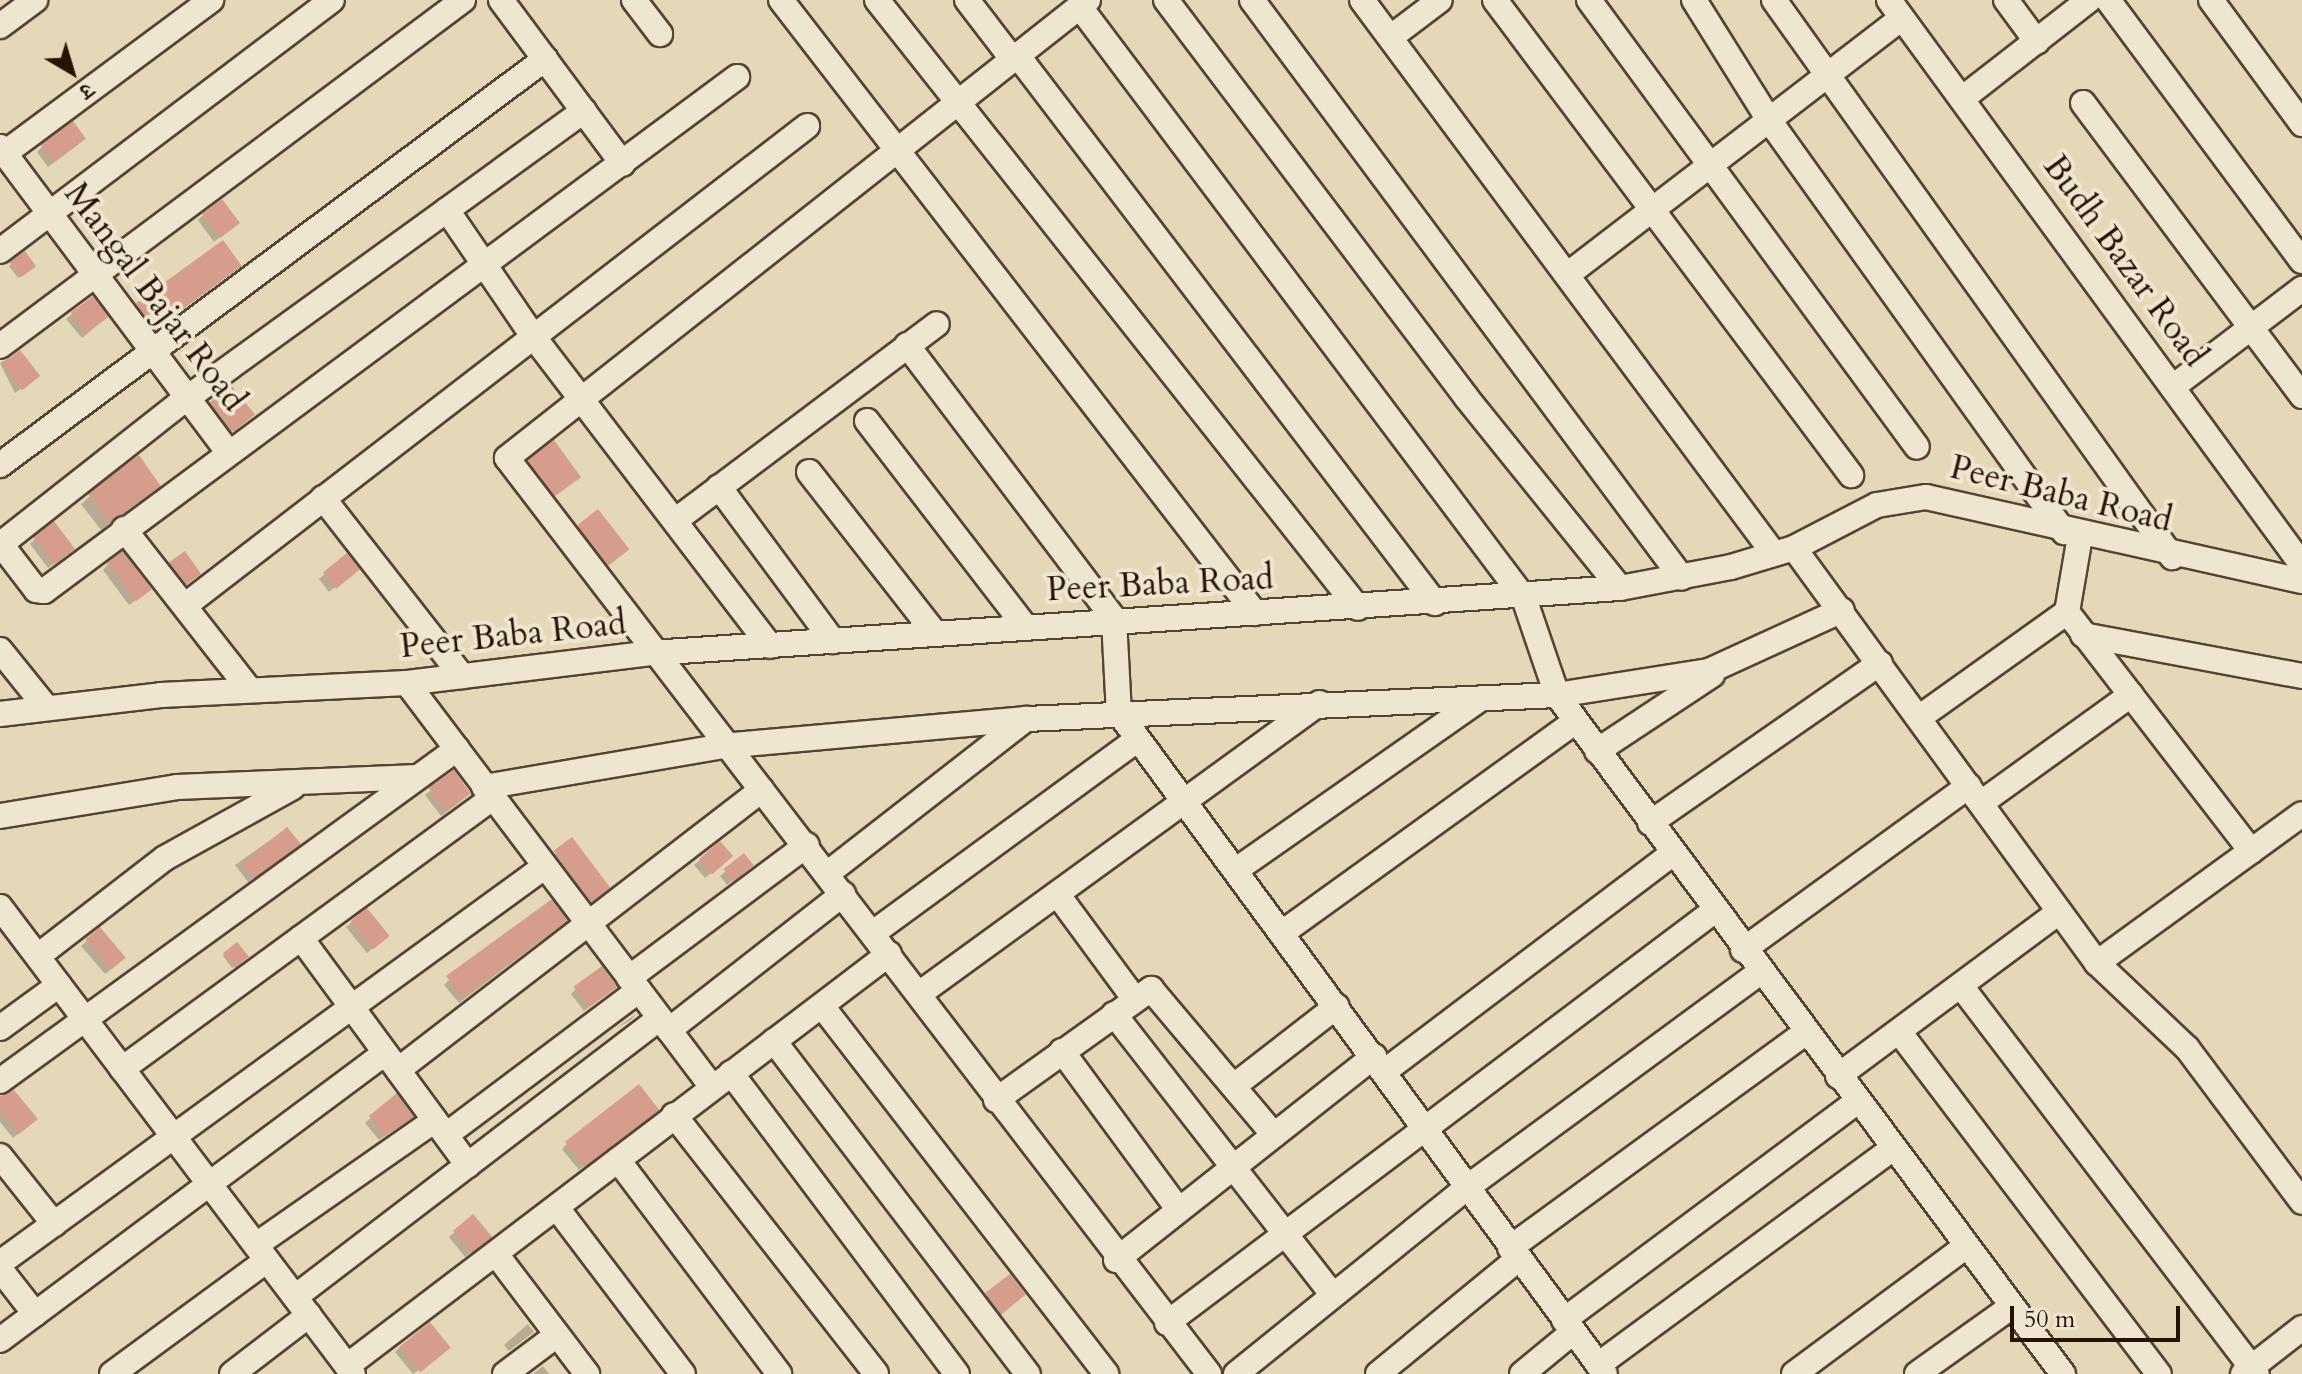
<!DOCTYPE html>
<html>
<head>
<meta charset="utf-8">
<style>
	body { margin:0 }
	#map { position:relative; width:2302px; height:1374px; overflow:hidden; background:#e5d8b8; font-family:Cardo,"Noto Serif Devanagari",serif }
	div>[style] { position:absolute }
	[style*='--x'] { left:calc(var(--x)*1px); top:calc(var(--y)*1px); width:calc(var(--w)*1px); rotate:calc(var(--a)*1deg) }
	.shadow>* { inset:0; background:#0003; transform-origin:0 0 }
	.building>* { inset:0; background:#d69d8c; transform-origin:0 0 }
	.roads { filter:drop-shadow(2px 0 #564432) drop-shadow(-2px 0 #564432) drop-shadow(0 2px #564432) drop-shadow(0 -2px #564432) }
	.minor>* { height:24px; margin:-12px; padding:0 12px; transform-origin:12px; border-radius:12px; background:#eee6d1 }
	span { translate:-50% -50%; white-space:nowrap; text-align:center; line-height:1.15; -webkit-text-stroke:8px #eee6d1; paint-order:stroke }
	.street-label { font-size:34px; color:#271306 }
	.north { position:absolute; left:32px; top:32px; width:80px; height:80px; -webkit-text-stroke:6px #eee6d1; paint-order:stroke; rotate:142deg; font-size:22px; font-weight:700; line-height:32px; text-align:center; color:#271306 }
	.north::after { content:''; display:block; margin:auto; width:28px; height:36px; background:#271306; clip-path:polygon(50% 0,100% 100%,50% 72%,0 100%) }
	.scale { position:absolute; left:2010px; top:1306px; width:170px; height:36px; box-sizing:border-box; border:4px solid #271306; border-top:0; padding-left:10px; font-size:24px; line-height:28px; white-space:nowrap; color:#271306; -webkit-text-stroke:6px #eee6d1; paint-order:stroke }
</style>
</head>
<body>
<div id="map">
	<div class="shadow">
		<i style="clip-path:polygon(79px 144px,48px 167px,37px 152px,42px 147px)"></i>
		<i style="clip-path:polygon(203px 215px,232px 228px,214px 242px,198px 220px)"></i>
		<i style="left:25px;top:254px;width:15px;height:20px;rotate:53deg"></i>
		<i style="clip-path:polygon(234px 271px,150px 334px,134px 312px,139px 307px)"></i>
		<i style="clip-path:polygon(92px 298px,101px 322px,82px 338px,66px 319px)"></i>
		<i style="clip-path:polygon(20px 352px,32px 381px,15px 393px,0 363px)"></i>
		<i style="clip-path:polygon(210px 402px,247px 420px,226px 436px,205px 408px)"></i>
		<i style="clip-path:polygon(529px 462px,574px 482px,549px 500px,524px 467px)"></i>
		<i style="clip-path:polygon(150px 494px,101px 530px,81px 504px,90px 496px)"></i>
		<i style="clip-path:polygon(597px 511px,621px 554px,602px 569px,573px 531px)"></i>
		<i style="clip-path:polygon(35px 539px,67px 554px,48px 568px,30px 544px)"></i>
		<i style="clip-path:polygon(347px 556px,352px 574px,329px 592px,319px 579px)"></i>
		<i style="clip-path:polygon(108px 564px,144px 594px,129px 605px,103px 570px)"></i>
		<i style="clip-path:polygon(171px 564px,193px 579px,181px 589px,165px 569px)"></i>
		<i style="clip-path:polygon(453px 773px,464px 799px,441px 816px,425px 795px)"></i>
		<i style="clip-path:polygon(286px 829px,293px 849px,248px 882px,235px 865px)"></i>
		<i style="clip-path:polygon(572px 840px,602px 893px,585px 906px,550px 859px)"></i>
		<i style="clip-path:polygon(720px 844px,725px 861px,705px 878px,694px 865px)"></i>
		<i style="clip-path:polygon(744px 856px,746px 871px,727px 885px,720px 876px)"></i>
		<i style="clip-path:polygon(366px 911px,382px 941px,367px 953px,346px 927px)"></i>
		<i style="clip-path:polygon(560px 926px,459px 1003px,444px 985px,449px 980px)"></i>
		<i style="clip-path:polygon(100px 930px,119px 963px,105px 974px,81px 946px)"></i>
		<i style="clip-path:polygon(236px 944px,247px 957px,232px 968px,223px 956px)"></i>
		<i style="clip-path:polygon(576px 989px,610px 992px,584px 1011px,571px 994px)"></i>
		<i style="clip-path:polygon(636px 1014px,631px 1020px,615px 1029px)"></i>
		<i style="clip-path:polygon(396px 1096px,406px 1122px,379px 1140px,365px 1123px)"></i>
		<i style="clip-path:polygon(0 1097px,30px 1124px,13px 1138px,0 1122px)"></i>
		<i style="clip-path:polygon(651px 1115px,579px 1170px,562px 1149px,567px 1144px)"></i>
		<i style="clip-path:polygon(455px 1232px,484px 1242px,465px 1257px,449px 1237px)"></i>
		<i style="clip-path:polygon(987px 1295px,1019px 1300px,996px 1319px,982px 1301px)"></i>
		<i style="clip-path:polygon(528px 1324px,534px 1332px,509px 1351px,504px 1345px)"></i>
		<i style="clip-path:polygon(400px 1347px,443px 1353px,413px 1374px,395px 1352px)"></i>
		<i style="clip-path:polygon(543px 1366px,549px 1374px,533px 1374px)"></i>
	</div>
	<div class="building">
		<i style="left:73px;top:121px;width:22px;height:40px;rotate:54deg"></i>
		<i style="left:222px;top:199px;width:30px;height:25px;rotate:53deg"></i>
		<i style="left:223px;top:240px;width:32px;height:108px;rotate:54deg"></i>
		<i style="left:25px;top:251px;width:19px;height:19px;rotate:54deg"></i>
		<i style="left:93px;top:296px;width:26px;height:28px;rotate:53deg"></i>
		<i style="left:20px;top:350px;width:33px;height:23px;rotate:52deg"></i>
		<i style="left:231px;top:385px;width:38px;height:27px;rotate:51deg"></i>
		<i style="left:554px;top:440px;width:46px;height:33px;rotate:54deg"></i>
		<i style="left:139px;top:455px;width:38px;height:64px;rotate:55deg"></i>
		<i style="left:598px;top:509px;width:51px;height:26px;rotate:52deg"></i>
		<i style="left:54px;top:521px;width:35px;height:26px;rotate:53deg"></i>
		<i style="left:123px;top:551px;width:48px;height:20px;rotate:53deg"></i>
		<i style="left:185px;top:551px;width:28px;height:20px;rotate:55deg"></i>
		<i style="left:347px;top:553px;width:21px;height:31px;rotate:51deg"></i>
		<i style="left:454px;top:770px;width:29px;height:31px;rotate:55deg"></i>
		<i style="left:287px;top:827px;width:22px;height:58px;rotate:51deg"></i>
		<i style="left:572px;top:837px;width:64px;height:23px;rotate:53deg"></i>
		<i style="left:720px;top:841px;width:20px;height:28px;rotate:49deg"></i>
		<i style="left:744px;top:853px;width:16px;height:26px;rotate:52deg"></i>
		<i style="left:552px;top:899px;width:27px;height:131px;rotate:54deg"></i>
		<i style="left:367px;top:908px;width:36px;height:21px;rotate:51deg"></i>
		<i style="left:100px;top:927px;width:40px;height:19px;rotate:50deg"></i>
		<i style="left:237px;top:942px;width:19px;height:18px;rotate:51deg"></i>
		<i style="left:602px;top:966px;width:26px;height:35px;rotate:54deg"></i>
		<i style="left:639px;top:1084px;width:33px;height:94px;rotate:52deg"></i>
		<i style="clip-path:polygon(14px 1090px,38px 1119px,19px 1134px,0 1110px,0 1096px)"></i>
		<i style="clip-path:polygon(397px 1093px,414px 1117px,385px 1136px,369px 1116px)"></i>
		<i style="left:473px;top:1214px;width:30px;height:26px;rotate:50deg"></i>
		<i style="left:1010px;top:1274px;width:26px;height:31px;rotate:53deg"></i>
		<i style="left:430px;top:1322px;width:33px;height:39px;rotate:51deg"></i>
	</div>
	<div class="roads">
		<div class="minor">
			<i style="--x:501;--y:0;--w:204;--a:53.4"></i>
			<i style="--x:634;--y:0;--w:43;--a:52.6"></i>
			<i style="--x:781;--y:0;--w:775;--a:52.29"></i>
			<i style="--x:877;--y:0;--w:775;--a:51.65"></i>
			<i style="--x:967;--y:0;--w:76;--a:52.5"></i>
			<i style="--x:1088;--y:0;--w:740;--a:141.75"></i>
			<i style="--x:507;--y:458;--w:1154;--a:52.53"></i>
			<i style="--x:1166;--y:0;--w:498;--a:52.9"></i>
			<i style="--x:1466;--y:397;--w:245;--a:51.1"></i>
			<i style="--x:1252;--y:0;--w:720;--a:53.35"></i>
			<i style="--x:1362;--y:0;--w:690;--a:53.36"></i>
			<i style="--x:1495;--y:0;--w:594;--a:53.15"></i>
			<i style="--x:1589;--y:0;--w:554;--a:53.73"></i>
			<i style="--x:1694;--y:0;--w:142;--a:58"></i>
			<i style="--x:1769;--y:120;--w:507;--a:54.4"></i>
			<i style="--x:1774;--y:0;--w:685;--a:54.45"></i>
			<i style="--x:1889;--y:0;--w:700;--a:53.83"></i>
			<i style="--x:2006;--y:0;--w:52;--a:53.6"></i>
			<i style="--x:2108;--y:0;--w:325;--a:53.4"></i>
			<i style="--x:2211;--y:0;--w:154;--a:53.7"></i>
			<i style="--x:1080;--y:7;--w:739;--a:53.08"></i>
			<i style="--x:1524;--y:598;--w:102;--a:71.2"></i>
			<i style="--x:1557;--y:695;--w:847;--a:53.31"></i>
			<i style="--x:0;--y:26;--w:44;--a:-36.6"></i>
			<i style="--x:1391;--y:37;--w:61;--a:-37.1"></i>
			<i style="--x:1018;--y:56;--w:688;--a:52.68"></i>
			<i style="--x:1963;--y:98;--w:160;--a:-37.9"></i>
			<i style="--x:2083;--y:103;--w:366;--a:53.2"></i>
			<i style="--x:0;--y:147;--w:379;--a:53.2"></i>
			<i style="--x:5;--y:153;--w:257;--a:-36.6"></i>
			<i style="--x:447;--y:210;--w:153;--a:55.7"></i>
			<i style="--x:533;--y:336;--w:390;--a:52.6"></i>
			<i style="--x:0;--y:251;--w:416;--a:-37.1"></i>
			<i style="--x:1567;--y:275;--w:422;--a:-37.5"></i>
			<i style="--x:907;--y:345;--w:343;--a:52.9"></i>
			<i style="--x:1114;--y:619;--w:94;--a:87"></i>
			<i style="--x:1119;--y:713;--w:820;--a:53.67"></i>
			<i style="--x:0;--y:346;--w:578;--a:-36.77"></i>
			<i style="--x:2174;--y:386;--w:161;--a:-37.2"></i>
			<i style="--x:867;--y:421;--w:259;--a:52.4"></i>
			<i style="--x:0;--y:465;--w:680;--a:-36.68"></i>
			<i style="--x:809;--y:472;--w:204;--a:52"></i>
			<i style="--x:719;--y:487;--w:192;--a:53.5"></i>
			<i style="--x:323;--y:498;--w:226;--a:52"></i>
			<i style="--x:676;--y:520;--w:326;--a:-36.9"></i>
			<i style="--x:124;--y:529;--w:204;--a:52"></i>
			<i style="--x:2080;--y:536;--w:77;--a:99.7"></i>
			<i style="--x:2067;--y:612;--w:302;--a:52.4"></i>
			<i style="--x:0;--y:543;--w:59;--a:52.5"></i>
			<i style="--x:36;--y:590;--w:8;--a:7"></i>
			<i style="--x:44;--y:591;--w:863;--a:-36.56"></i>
			<i style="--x:1;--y:544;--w:226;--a:-38.2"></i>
			<i style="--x:179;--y:404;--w:500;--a:-35.9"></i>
			<i style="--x:1794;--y:548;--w:514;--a:53.87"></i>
			<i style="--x:2097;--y:963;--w:124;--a:43.4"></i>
			<i style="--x:2187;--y:1048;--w:192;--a:53.2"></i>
			<i style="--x:187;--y:604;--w:783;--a:-37.63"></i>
			<i style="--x:2083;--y:635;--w:223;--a:10.6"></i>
			<i style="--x:0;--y:650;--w:72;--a:51.2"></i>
			<i style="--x:407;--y:683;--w:506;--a:52.95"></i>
			<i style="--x:0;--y:714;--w:162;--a:-6.7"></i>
			<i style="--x:161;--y:695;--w:246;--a:-2.8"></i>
			<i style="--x:407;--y:683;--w:246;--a:-7"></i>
			<i style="--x:651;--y:653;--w:971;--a:-3.84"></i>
			<i style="--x:1620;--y:588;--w:113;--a:-10.7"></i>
			<i style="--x:1731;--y:567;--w:66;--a:-16.8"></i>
			<i style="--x:1794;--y:548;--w:93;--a:-27.4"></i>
			<i style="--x:1877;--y:505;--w:50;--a:-9.3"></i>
			<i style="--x:1926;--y:497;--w:385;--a:12.6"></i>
			<i style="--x:1920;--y:717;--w:181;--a:-35.5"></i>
			<i style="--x:1597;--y:751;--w:138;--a:-33.5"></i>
			<i style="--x:484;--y:787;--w:242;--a:-9.7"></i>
			<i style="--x:723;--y:746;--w:304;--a:-5.1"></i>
			<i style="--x:1026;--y:719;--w:532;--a:-2.59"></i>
			<i style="--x:1557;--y:695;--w:154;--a:-9"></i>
			<i style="--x:1709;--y:671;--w:146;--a:-24.6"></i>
			<i style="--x:1981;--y:803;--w:185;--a:-35.8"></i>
			<i style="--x:0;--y:816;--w:179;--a:-9.3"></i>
			<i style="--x:177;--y:787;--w:241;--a:-2.4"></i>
			<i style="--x:1650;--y:823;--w:280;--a:-34.8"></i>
			<i style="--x:1236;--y:870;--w:300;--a:-35"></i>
			<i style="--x:828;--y:873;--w:251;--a:-37.9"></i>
			<i style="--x:1058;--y:895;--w:128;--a:53.6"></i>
			<i style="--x:0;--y:907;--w:585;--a:52.91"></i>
			<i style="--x:873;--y:933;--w:328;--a:-36.2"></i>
			<i style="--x:1282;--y:933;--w:362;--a:-35.8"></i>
			<i style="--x:301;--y:938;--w:282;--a:53.7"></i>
			<i style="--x:1743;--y:950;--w:279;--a:-36"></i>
			<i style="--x:38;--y:956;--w:160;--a:-37.7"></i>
			<i style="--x:165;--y:858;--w:146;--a:-29"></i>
			<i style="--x:2097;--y:963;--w:253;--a:-36"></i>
			<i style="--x:629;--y:978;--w:222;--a:-36.8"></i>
			<i style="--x:1961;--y:986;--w:488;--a:52.7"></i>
			<i style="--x:919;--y:994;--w:495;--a:-36"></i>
			<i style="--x:822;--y:1006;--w:465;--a:52.3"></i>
			<i style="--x:1114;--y:1014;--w:356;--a:52.1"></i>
			<i style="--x:0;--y:1028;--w:73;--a:-36.1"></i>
			<i style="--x:669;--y:1030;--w:221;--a:-38"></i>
			<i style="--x:1900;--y:1033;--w:428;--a:52.8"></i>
			<i style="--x:774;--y:1041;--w:419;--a:52.7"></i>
			<i style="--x:1062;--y:1051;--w:197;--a:53.7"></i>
			<i style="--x:122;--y:1069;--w:460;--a:-36.2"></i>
			<i style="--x:398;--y:1070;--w:459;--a:-37.6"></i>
			<i style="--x:1385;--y:1071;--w:360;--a:-37.1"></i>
			<i style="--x:731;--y:1073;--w:376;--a:53.1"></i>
			<i style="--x:1838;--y:1076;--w:275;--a:-36.6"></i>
			<i style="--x:0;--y:1081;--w:565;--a:-36"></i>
			<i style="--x:1234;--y:1086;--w:130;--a:-37.8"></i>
			<i style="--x:996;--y:1100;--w:191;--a:-35.6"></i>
			<i style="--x:1151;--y:989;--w:191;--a:49.9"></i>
			<i style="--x:674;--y:1115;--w:328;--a:52"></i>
			<i style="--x:446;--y:1135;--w:241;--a:-36.9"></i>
			<i style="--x:0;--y:1156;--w:87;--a:51.5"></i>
			<i style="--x:618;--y:1160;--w:268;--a:53"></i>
			<i style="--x:557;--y:1208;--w:208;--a:52.8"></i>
			<i style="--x:256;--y:1245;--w:218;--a:-34.9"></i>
			<i style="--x:1510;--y:1248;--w:365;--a:-36.1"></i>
			<i style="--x:496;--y:1254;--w:151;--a:52.8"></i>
			<i style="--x:1116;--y:1260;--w:329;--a:-38.3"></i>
			<i style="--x:0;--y:1263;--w:673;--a:-36.05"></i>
			<i style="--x:0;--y:1269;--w:57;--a:52.1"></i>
			<i style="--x:295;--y:1297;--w:459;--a:-37.4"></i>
			<i style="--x:1564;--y:1320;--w:365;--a:-36.7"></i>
			<i style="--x:1167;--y:1323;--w:685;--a:-36.99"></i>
			<i style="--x:0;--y:1340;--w:480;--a:-36.7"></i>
			<i style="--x:1598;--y:1365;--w:365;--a:-36.3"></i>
			<i style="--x:347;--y:1366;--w:681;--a:-37.24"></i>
			<i style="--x:112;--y:1374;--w:192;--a:-36.3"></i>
			<i style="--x:232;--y:1374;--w:97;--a:-37.5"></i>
			<i style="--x:505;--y:1374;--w:65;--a:-36.9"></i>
			<i style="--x:1236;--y:1374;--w:299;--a:-38.9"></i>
			<i style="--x:1469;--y:1186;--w:361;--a:-36.3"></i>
			<i style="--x:1378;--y:1374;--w:181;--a:-39.4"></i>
			<i style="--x:1522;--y:1374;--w:66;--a:-39.5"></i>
			<i style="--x:1794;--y:1374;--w:213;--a:-36.6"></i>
			<i style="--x:1917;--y:1374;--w:115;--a:-35.5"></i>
			<i style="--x:2243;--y:1374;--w:75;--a:-37.9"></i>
		</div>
	</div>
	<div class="street-label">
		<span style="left:2125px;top:261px;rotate:54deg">Budh Bazar Road</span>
		<span style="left:155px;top:297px;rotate:53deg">Mangal Bajar Road</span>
		<span style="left:2061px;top:494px;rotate:14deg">Peer Baba Road</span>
		<span style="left:1160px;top:584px;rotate:-3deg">Peer Baba Road</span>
		<span style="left:513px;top:635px;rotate:-6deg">Peer Baba Road</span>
	</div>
	<div class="north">उ</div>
	<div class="scale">50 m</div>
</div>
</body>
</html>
